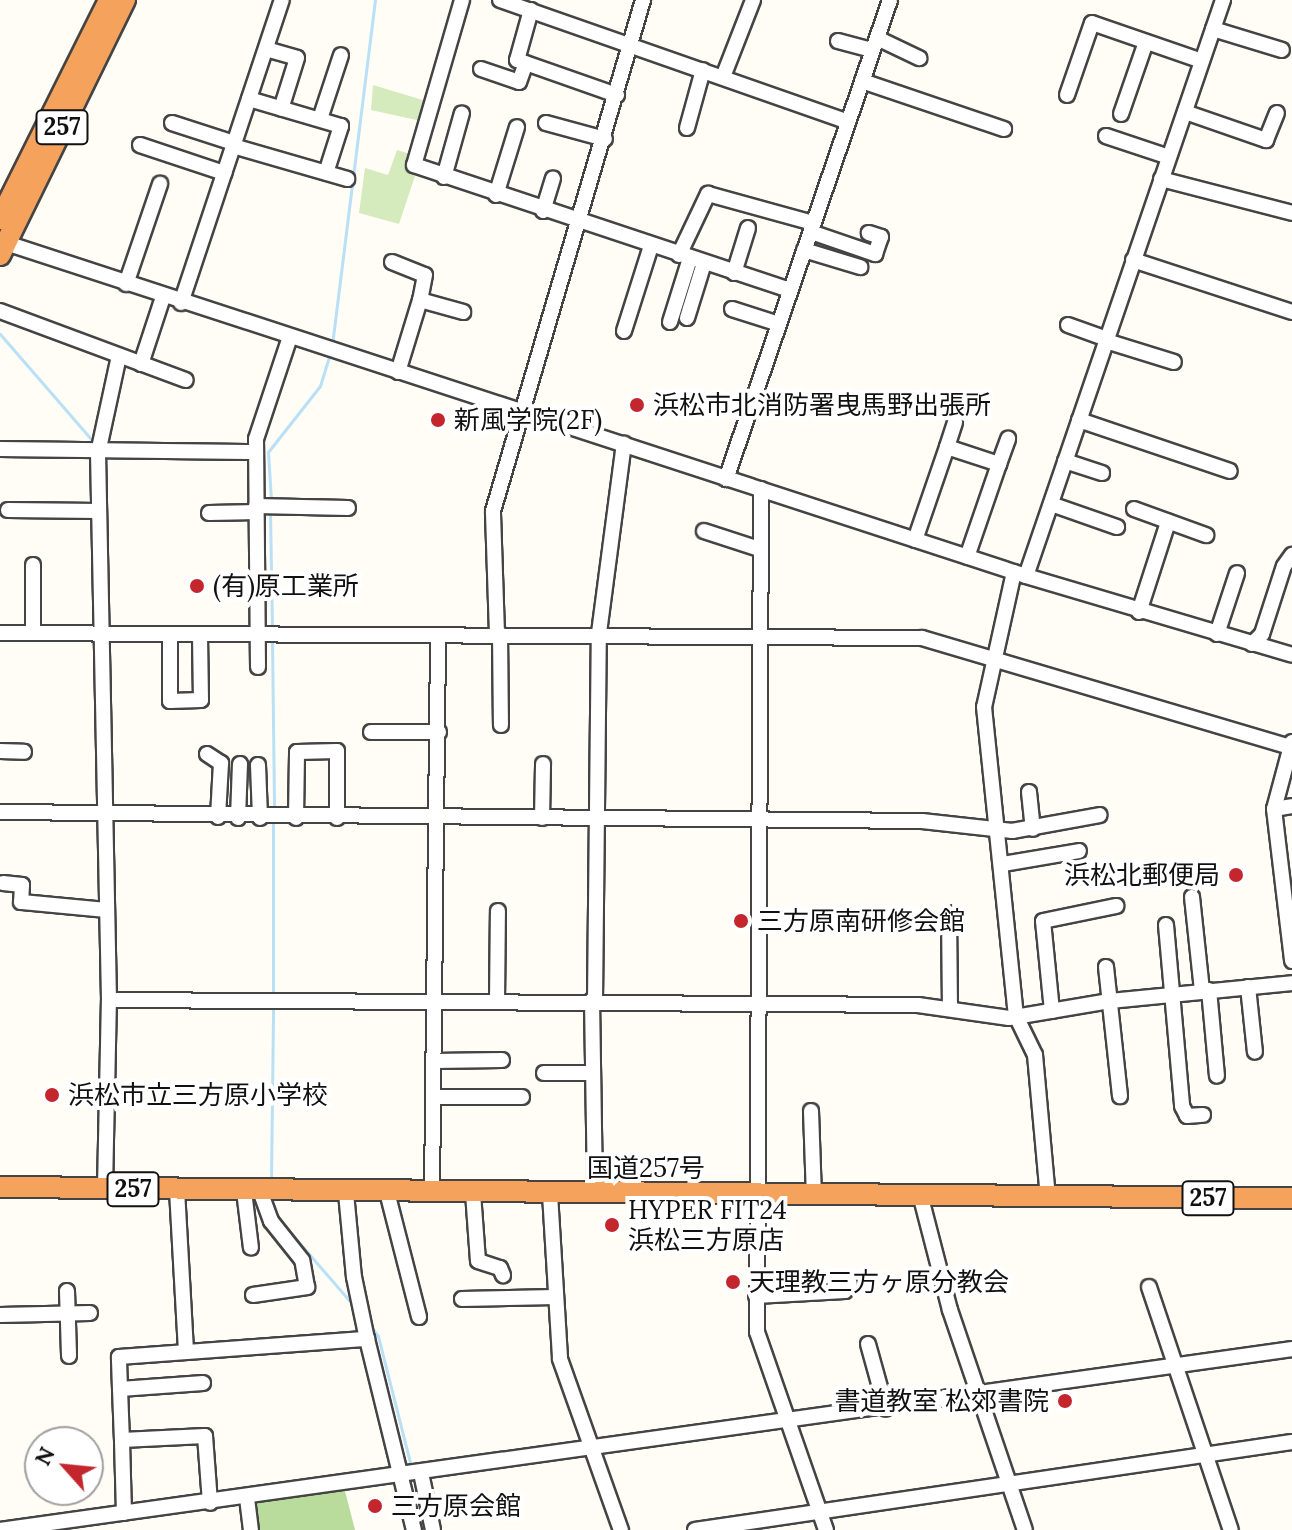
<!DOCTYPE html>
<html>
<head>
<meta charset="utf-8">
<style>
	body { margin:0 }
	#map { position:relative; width:1292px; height:1530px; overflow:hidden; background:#fffdf5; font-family:Lora,"Noto Sans JP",serif }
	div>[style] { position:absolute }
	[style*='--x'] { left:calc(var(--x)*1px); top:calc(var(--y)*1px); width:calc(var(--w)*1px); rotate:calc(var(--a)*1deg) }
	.green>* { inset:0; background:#d5ebbd }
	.forest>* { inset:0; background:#b9dc9c }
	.stream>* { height:3px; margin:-1.5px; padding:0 1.5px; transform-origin:1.5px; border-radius:1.5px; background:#b9e0f7 }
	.roads { filter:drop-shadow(2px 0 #444) drop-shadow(-2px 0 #444) drop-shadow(0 2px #444) drop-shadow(0 -2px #444) }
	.minor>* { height:14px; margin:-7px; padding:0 7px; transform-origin:7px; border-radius:7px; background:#fff }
	.highway>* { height:20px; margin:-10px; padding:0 10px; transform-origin:10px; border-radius:10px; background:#f5a25d }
	.dots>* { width:22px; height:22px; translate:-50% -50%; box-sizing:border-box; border:4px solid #fff; border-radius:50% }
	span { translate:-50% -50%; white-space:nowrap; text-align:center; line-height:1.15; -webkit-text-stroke:8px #fff; paint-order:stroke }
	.shield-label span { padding:2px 6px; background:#fff; border:2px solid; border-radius:6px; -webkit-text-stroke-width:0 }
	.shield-label { font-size:24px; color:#111; font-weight:700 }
	.poi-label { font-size:26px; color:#111 }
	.left { translate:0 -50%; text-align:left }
	.right { translate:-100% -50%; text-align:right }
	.street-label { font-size:26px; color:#111 }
	.north { position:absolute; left:24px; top:1426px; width:80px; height:80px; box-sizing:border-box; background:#fff; border:2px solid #a0a0a0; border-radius:50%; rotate:297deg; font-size:22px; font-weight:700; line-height:32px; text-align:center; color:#111 }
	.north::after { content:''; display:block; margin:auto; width:28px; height:36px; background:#c4262e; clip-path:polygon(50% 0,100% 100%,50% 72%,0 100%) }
</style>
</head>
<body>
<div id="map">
	<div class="green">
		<i style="clip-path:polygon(373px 85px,426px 101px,421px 121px,371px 110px)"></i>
		<i style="clip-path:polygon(397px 150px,413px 155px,417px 170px,399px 224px,359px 213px,365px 168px,388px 175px)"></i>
	</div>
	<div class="forest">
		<i style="clip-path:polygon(345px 1491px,355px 1530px,254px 1530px,251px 1502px)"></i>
	</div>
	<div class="stream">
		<i style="--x:0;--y:334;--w:139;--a:49.1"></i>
		<i style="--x:332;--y:345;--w:348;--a:-82.9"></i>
		<i style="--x:271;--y:500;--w:48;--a:-93.6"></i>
		<i style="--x:268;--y:452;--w:84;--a:-51.8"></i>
		<i style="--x:320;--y:386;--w:34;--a:-73"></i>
		<i style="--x:270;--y:512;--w:116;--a:89"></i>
		<i style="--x:272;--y:640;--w:168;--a:89.3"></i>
		<i style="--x:273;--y:996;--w:176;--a:-90"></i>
		<i style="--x:271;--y:1180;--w:176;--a:-89.3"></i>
		<i style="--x:283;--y:1224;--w:108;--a:49.1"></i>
		<i style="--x:369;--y:1324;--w:15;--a:53"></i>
		<i style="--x:378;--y:1336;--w:134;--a:75.8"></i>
		<i style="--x:414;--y:1477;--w:25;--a:76"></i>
	</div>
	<div class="roads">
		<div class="minor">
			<i style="--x:462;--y:0;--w:172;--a:106.2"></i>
			<i style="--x:414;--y:165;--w:396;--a:18.4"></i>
			<i style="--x:500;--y:0;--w:369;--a:19.3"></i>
			<i style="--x:531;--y:10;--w:52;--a:105.6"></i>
			<i style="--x:517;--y:60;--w:106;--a:19.3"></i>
			<i style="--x:1213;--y:29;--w:72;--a:16.9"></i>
			<i style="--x:877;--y:38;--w:47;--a:25.5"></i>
			<i style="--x:838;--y:41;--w:35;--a:15"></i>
			<i style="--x:266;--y:49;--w:32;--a:16"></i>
			<i style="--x:297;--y:58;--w:53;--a:107.4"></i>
			<i style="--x:481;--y:69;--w:40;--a:18.9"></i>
			<i style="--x:519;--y:82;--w:20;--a:-70"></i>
			<i style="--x:723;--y:77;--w:83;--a:-68.7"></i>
			<i style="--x:862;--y:81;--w:150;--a:18.7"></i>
			<i style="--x:1067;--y:95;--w:76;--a:-70.9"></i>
			<i style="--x:1092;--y:23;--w:116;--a:19.1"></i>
			<i style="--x:249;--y:99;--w:96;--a:16.4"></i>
			<i style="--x:341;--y:126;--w:49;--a:107.7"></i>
			<i style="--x:1185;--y:112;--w:86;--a:19.1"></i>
			<i style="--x:1266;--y:140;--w:29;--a:-68"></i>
			<i style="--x:1121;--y:114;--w:76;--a:-70.9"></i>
			<i style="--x:320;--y:119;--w:67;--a:-71.8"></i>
			<i style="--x:172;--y:123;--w:65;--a:17.9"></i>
			<i style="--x:546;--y:123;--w:61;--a:15.2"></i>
			<i style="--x:687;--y:128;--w:60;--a:-74.6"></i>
			<i style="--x:1106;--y:136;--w:66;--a:18.4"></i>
			<i style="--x:140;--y:145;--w:89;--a:18.4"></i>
			<i style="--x:233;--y:146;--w:119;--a:16.1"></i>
			<i style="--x:444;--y:177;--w:66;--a:-74.3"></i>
			<i style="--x:1161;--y:179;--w:135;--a:14.5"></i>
			<i style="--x:496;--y:195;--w:71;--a:-72.8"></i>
			<i style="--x:543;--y:211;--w:34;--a:-73"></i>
			<i style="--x:811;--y:232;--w:68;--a:19"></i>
			<i style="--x:875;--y:254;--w:18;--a:-71"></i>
			<i style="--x:881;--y:237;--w:13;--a:-162"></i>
			<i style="--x:0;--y:241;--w:1079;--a:18.08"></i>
			<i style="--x:1026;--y:576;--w:277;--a:16.5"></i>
			<i style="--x:804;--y:250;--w:59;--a:16.9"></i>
			<i style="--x:679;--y:255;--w:68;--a:-64.6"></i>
			<i style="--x:708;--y:194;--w:109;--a:15.4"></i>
			<i style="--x:1133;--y:260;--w:167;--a:18.1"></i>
			<i style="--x:392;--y:262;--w:35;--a:22"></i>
			<i style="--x:425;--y:275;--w:25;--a:101"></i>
			<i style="--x:734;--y:273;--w:47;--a:-72.7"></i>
			<i style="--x:126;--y:284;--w:106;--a:-71.2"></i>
			<i style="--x:181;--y:303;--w:319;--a:-71.6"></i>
			<i style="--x:732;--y:309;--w:49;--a:17.7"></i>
			<i style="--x:0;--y:311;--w:198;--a:20.4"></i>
			<i style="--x:687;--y:318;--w:58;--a:-72.8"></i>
			<i style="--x:670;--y:322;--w:67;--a:-72.6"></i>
			<i style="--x:1068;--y:325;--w:41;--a:19.7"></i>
			<i style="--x:624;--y:331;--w:89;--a:-72.4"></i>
			<i style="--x:1106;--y:341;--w:71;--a:17.2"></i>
			<i style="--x:141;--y:364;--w:71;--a:-71.8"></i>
			<i style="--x:398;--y:372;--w:75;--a:-73"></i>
			<i style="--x:420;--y:300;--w:45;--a:15.6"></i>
			<i style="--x:1079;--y:420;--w:159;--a:18.7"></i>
			<i style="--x:947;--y:447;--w:26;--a:-72"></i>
			<i style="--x:0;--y:449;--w:255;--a:0.7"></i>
			<i style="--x:1065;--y:461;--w:39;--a:18"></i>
			<i style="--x:999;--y:464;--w:27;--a:-70"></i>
			<i style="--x:726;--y:479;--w:506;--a:-71.1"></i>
			<i style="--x:761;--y:489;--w:843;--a:90.27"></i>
			<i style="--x:757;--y:1332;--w:210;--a:70.8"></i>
			<i style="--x:1051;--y:504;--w:70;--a:19.2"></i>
			<i style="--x:256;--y:506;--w:92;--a:1.2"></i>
			<i style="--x:1134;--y:509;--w:77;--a:19.9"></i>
			<i style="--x:8;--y:510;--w:91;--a:0.6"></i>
			<i style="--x:209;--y:513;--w:46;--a:-1.2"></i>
			<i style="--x:704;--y:531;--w:58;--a:18.1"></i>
			<i style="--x:915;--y:540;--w:98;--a:-71"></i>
			<i style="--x:947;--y:447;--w:55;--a:18.1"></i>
			<i style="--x:999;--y:464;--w:98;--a:109"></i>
			<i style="--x:33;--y:565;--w:68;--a:90"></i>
			<i style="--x:1014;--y:572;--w:138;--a:102.5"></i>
			<i style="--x:984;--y:707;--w:311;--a:84.1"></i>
			<i style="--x:1016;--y:1016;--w:43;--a:64"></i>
			<i style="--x:1035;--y:1055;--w:143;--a:84.8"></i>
			<i style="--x:1026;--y:576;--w:609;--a:-71.12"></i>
			<i style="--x:1139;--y:612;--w:95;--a:-72.1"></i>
			<i style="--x:0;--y:633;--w:922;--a:0.31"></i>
			<i style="--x:922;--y:638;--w:384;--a:16.5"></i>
			<i style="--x:170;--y:634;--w:67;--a:90"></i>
			<i style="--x:170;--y:701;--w:31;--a:-2"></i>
			<i style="--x:201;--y:700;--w:66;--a:-90.9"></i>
			<i style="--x:497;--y:634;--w:123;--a:-91.9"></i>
			<i style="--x:493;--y:511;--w:533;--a:-73.64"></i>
			<i style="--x:500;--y:634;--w:91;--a:89.4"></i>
			<i style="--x:1217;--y:634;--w:64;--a:-71.8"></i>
			<i style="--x:1252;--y:644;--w:14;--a:-45"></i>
			<i style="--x:1262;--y:634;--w:71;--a:-72.1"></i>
			<i style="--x:1284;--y:566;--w:14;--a:-54"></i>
			<i style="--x:258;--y:667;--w:228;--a:-90.5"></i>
			<i style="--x:256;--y:439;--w:108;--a:-71.6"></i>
			<i style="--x:371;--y:732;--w:68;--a:0"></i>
			<i style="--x:1292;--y:742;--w:69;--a:105"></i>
			<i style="--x:1274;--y:809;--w:153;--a:83.2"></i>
			<i style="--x:0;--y:751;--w:24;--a:2"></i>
			<i style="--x:207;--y:754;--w:17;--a:33"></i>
			<i style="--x:221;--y:763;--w:54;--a:93.2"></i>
			<i style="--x:258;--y:765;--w:53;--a:87.8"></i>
			<i style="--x:1029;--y:792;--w:37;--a:84"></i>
			<i style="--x:1274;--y:809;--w:18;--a:-9"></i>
			<i style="--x:0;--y:812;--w:922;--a:0.56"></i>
			<i style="--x:922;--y:821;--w:91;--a:6.3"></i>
			<i style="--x:1012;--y:831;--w:89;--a:-10.3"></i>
			<i style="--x:238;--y:818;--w:54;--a:-87.9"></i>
			<i style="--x:296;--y:818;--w:66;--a:-89.1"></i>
			<i style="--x:297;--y:752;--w:40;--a:-1.4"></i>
			<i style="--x:337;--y:751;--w:67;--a:90"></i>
			<i style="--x:542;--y:818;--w:54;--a:-88.9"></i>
			<i style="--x:1003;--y:864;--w:77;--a:-9.7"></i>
			<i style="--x:3;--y:883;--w:19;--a:6"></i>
			<i style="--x:22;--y:885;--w:17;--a:93"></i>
			<i style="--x:21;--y:902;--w:84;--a:5.4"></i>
			<i style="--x:1192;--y:897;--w:94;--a:83.9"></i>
			<i style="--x:949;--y:913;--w:96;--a:89.4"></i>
			<i style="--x:1166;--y:925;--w:182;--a:84.9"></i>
			<i style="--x:1182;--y:1106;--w:11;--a:63"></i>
			<i style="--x:1187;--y:1116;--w:16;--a:-4"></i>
			<i style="--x:1106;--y:967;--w:130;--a:83.8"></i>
			<i style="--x:1248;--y:987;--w:65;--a:83.9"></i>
			<i style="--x:1209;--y:990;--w:86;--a:84.7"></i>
			<i style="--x:109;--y:1000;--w:809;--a:0.35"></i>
			<i style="--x:918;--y:1005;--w:92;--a:8.1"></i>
			<i style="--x:1009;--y:1018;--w:102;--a:-9.6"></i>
			<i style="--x:1110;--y:1001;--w:183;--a:-5.6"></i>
			<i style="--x:592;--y:1000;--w:194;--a:89.1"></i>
			<i style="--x:595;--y:1000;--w:367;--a:-89.4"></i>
			<i style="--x:599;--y:633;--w:191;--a:-82.5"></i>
			<i style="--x:497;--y:1001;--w:90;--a:-89.4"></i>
			<i style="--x:1052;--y:1011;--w:90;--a:-95.7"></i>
			<i style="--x:1043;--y:921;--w:75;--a:-11.6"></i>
			<i style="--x:434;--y:1061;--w:68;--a:-0.8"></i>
			<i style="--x:544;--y:1073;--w:49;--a:0"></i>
			<i style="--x:433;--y:1097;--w:89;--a:0"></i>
			<i style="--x:811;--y:1111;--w:84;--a:88"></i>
			<i style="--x:105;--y:1188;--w:188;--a:-88.8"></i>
			<i style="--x:109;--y:1000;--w:547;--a:-91.15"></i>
			<i style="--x:98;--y:453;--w:99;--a:-77.8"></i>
			<i style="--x:177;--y:1190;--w:162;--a:86.8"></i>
			<i style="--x:244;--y:1191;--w:57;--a:83"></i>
			<i style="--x:387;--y:1192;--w:129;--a:75.6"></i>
			<i style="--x:346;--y:1193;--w:84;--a:84.6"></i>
			<i style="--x:354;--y:1277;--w:63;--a:78.2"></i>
			<i style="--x:432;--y:1193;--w:558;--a:-89.38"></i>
			<i style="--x:473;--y:1193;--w:68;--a:85.8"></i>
			<i style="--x:478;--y:1261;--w:23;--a:18"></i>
			<i style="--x:500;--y:1268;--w:8;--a:67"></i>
			<i style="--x:550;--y:1194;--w:165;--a:86.5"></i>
			<i style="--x:560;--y:1359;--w:182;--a:70.4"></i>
			<i style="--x:921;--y:1198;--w:116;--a:75.5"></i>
			<i style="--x:950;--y:1310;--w:232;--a:71.2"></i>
			<i style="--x:1149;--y:1287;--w:256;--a:71.4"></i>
			<i style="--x:67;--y:1291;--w:65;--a:88.2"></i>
			<i style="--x:253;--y:1295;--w:55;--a:-8.4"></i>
			<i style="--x:307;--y:1287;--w:27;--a:-100"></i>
			<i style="--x:302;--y:1260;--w:50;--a:-128.5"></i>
			<i style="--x:271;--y:1221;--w:32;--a:-110"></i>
			<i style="--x:756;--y:1296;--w:89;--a:-3.2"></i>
			<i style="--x:845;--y:1291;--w:9;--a:-58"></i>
			<i style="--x:462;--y:1299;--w:93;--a:-1.2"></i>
			<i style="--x:0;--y:1315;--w:90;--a:-1.3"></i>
			<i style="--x:868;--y:1344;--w:67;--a:74.5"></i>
			<i style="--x:203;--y:1383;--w:83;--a:175.9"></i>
			<i style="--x:120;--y:1389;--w:32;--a:-92"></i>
			<i style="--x:119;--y:1357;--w:249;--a:-4.2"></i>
			<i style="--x:367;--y:1339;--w:197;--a:76.2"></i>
			<i style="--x:120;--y:1389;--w:51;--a:87.8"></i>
			<i style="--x:421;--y:1473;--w:58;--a:78.1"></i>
			<i style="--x:247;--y:1498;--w:32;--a:83"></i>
			<i style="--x:124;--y:1513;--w:73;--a:-91.6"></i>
			<i style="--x:122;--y:1440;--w:83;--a:-2.8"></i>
			<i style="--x:205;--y:1436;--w:67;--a:85.7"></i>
			<i style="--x:0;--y:1530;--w:1305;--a:-7.97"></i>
			<i style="--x:695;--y:1530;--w:603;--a:-8.39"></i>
		</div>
		<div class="highway">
			<i style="--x:0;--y:219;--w:245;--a:-63.5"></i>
			<i style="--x:0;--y:255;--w:284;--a:-63.9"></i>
			<i style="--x:0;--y:1187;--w:1292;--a:0.49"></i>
		</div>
	</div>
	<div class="dots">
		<i style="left:637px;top:405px;background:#c4262e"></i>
		<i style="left:438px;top:420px;background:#c4262e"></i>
		<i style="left:197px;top:586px;background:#c4262e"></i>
		<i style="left:1236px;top:875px;background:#c4262e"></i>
		<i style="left:741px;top:921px;background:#c4262e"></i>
		<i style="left:52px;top:1095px;background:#c4262e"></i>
		<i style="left:612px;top:1225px;background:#c4262e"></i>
		<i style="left:733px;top:1282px;background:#c4262e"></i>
		<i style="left:1065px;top:1401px;background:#c4262e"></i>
		<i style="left:375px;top:1506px;background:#c4262e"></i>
	</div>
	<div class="shield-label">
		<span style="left:62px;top:127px">257</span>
		<span style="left:133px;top:1189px">257</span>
		<span style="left:1208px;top:1198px">257</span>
	</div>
	<div class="poi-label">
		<span class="left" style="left:653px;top:405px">浜松市北消防署曳馬野出張所</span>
		<span class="left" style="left:454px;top:420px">新風学院(2F)</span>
		<span class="left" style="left:213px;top:586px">(有)原工業所</span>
		<span class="right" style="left:1220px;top:875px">浜松北郵便局</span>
		<span class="left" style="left:757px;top:921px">三方原南研修会館</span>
		<span class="left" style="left:68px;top:1095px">浜松市立三方原小学校</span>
		<span class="left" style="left:628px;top:1225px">HYPER FIT24<br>浜松三方原店</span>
		<span class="left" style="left:749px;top:1282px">天理教三方ヶ原分教会</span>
		<span class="right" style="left:1049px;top:1401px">書道教室 松郊書院</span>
		<span class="left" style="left:391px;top:1506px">三方原会館</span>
	</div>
	<div class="street-label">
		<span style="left:646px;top:1168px">国道257号</span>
	</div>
	<div class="north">N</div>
</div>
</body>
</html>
